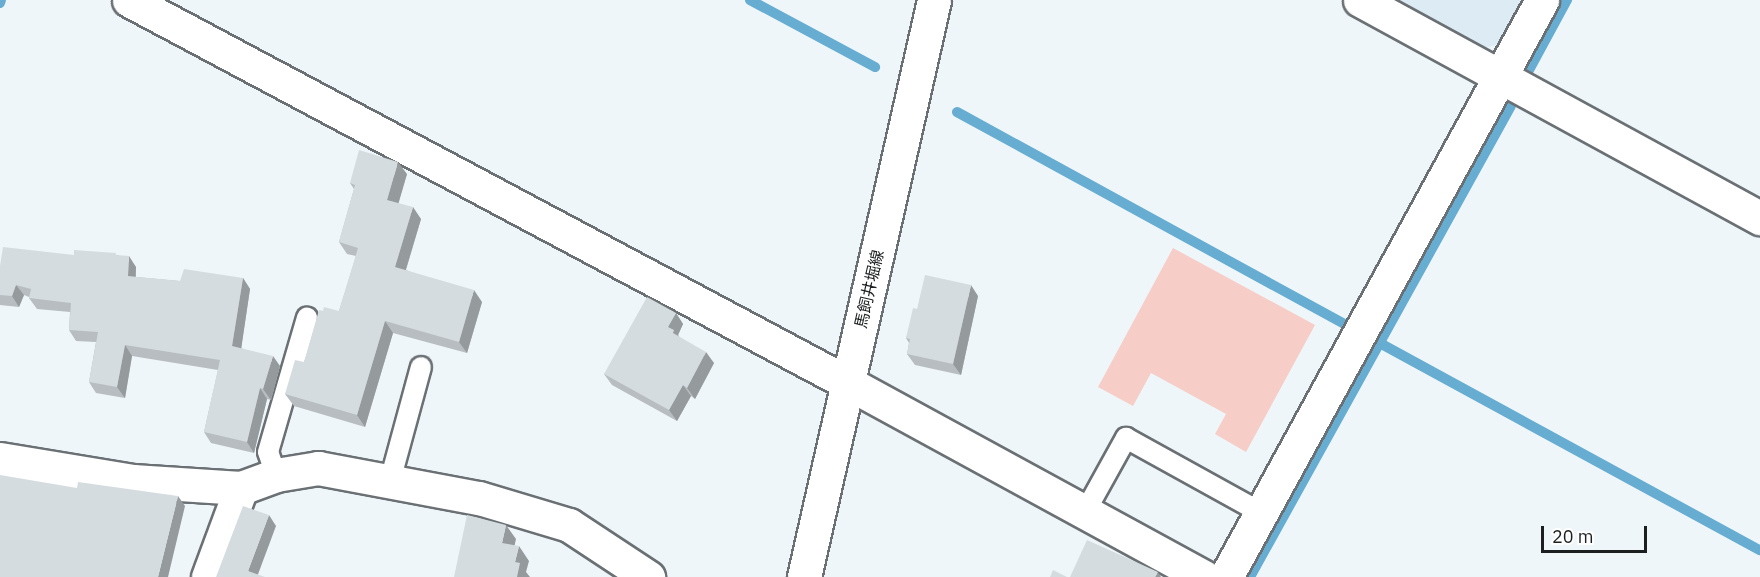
<!DOCTYPE html>
<html>
<head>
<meta charset="utf-8">
<style>
	body { margin:0 }
	#map { position:relative; width:1760px; height:577px; overflow:hidden; background:#eff6fa; font-family:"IBM Plex Sans","Noto Sans JP",sans-serif }
	div>[style] { position:absolute }
	[style*='--x'] { left:calc(var(--x)*1px); top:calc(var(--y)*1px); width:calc(var(--w)*1px); rotate:calc(var(--a)*1deg) }
	.built>* { inset:0; background:#dcebf4 }
	.green>* { inset:0; background:#f6cdc7 }
	.stream>* { height:10px; margin:-5px; padding:0 5px; transform-origin:5px; border-radius:5px; background:#66add1 }
	.roads { filter:drop-shadow(2px 0 #6a7074) drop-shadow(-2px 0 #6a7074) drop-shadow(0 2px #6a7074) drop-shadow(0 -2px #6a7074) }
	.service>* { height:20px; margin:-10px; padding:0 10px; transform-origin:10px; border-radius:10px; background:#fff }
	.minor>* { height:33px; margin:-16.5px; padding:0 16.5px; transform-origin:16.5px; border-radius:16.5px; background:#fff }
	.secondary>* { height:33px; margin:-16.5px; padding:0 16.5px; transform-origin:16.5px; border-radius:16.5px; background:#fff }
	.wall>* { inset:0; background:#b7bdc1 }
	.shaded-wall>* { inset:0; background:#959a9d }
	.building>* { inset:0; background:#d5dce0 }
	span { translate:-50% -50%; white-space:nowrap; text-align:center; line-height:1.15; -webkit-text-stroke:6px #fff; paint-order:stroke }
	.street-label { font-size:16px; color:#1c1f20 }
	.scale { position:absolute; left:1541px; top:526px; width:106px; height:27px; box-sizing:border-box; border:3px solid #1c1f20; border-top:0; padding-left:8px; font-size:18px; line-height:21px; white-space:nowrap; color:#1c1f20; -webkit-text-stroke:4px #fff; paint-order:stroke }
</style>
</head>
<body>
<div id="map">
	<div class="built">
		<i style="clip-path:polygon(1392px 0,1525px 0,1502px 43px,1482px 49px)"></i>
	</div>
	<div class="green">
		<i style="clip-path:polygon(1173px 248px,1315px 325px,1246px 452px,1215px 434px,1226px 414px,1151px 373px,1133px 406px,1098px 387px)"></i>
	</div>
	<div class="stream">
		<i style="--x:750;--y:0;--w:142;--a:28.2"></i>
		<i style="--x:0;--y:3;--w:3;--a:-72"></i>
		<i style="--x:1529;--y:70;--w:80;--a:-61.5"></i>
		<i style="--x:957;--y:112;--w:443;--a:28.7"></i>
		<i style="--x:1376;--y:341;--w:437;--a:28.6"></i>
		<i style="--x:1250;--y:577;--w:538;--a:-61.01"></i>
	</div>
	<div class="roads">
		<div class="service">
			<i style="--x:276;--y:475;--w:24;--a:-109"></i>
			<i style="--x:268;--y:452;--w:140;--a:-73.8"></i>
			<i style="--x:390;--y:481;--w:118;--a:-74.8"></i>
			<i style="--x:1085;--y:512;--w:85;--a:-61"></i>
			<i style="--x:1126;--y:438;--w:155;--a:28.9"></i>
		</div>
		<div class="minor">
			<i style="--x:129;--y:0;--w:815;--a:28.04"></i>
			<i style="--x:848;--y:383;--w:405;--a:28.6"></i>
			<i style="--x:1360;--y:0;--w:456;--a:28.6"></i>
			<i style="--x:0;--y:459;--w:135;--a:9.4"></i>
			<i style="--x:133;--y:481;--w:108;--a:3.7"></i>
			<i style="--x:241;--y:488;--w:37;--a:-20"></i>
			<i style="--x:276;--y:475;--w:43;--a:-9.5"></i>
			<i style="--x:318;--y:468;--w:164;--a:10.6"></i>
			<i style="--x:479;--y:498;--w:94;--a:16.7"></i>
			<i style="--x:569;--y:525;--w:95;--a:33.4"></i>
			<i style="--x:208;--y:577;--w:95;--a:-69.7"></i>
			<i style="--x:1226;--y:577;--w:658;--a:-61.29"></i>
		</div>
		<div class="secondary">
			<i style="--x:804;--y:577;--w:591;--a:-77.3"></i>
		</div>
	</div>
	<div class="wall">
		<i style="clip-path:polygon(407px 174px,398px 203px,421px 219px,406px 270px,482px 302px,467px 353px,393px 333px,365px 427px,294px 406px,285px 394px,304px 362px,323px 311px,339px 311px,356px 256px,347px 254px,339px 242px,354px 189px,350px 183px)"></i>
		<i style="clip-path:polygon(74px 255px,118px 255px,136px 267px,136px 277px,180px 281px,243px 278px,250px 289px,241px 348px,280px 366px,271px 400px,267px 399px,254px 453px,211px 443px,204px 432px,218px 370px,132px 356px,125px 398px,96px 393px,89px 382px,96px 342px,76px 341px,69px 330px,70px 312px,37px 309px,29px 298px,29px 297px,24px 295px,19px 307px,0 305px,0 266px)"></i>
		<i style="clip-path:polygon(978px 296px,961px 375px,915px 365px,907px 354px,909px 343px,906px 338px,917px 309px)"></i>
		<i style="clip-path:polygon(676px 313px,683px 324px,678px 335px,679px 337px,714px 363px,695px 399px,691px 396px,677px 421px,612px 385px,604px 374px)"></i>
	</div>
	<div class="shaded-wall">
		<i style="clip-path:polygon(398px 162px,407px 174px,396px 212px,387px 200px)"></i>
		<i style="clip-path:polygon(413px 207px,421px 219px,403px 279px,395px 267px)"></i>
		<i style="clip-path:polygon(129px 256px,136px 267px,135px 287px,128px 276px)"></i>
		<i style="clip-path:polygon(243px 278px,250px 289px,240px 357px,232px 346px)"></i>
		<i style="clip-path:polygon(16px 285px,24px 295px,19px 307px,12px 296px)"></i>
		<i style="clip-path:polygon(971px 285px,978px 296px,961px 375px,953px 364px)"></i>
		<i style="clip-path:polygon(474px 290px,482px 302px,467px 353px,459px 342px)"></i>
		<i style="clip-path:polygon(676px 313px,683px 324px,678px 335px,682px 341px,681px 344px,668px 327px)"></i>
		<i style="clip-path:polygon(385px 321px,393px 333px,365px 427px,357px 415px)"></i>
		<i style="clip-path:polygon(125px 345px,132px 356px,125px 398px,117px 387px)"></i>
		<i style="clip-path:polygon(706px 352px,714px 363px,695px 399px,687px 388px)"></i>
		<i style="clip-path:polygon(273px 356px,280px 366px,271px 400px,263px 389px)"></i>
		<i style="clip-path:polygon(683px 385px,691px 396px,677px 421px,669px 410px)"></i>
		<i style="clip-path:polygon(260px 388px,267px 399px,254px 453px,247px 442px)"></i>
		<i style="clip-path:polygon(178px 496px,185px 506px,168px 577px,158px 577px)"></i>
		<i style="clip-path:polygon(269px 515px,276px 526px,257px 577px,248px 571px)"></i>
		<i style="clip-path:polygon(506px 525px,516px 539px,512px 557px,502px 543px)"></i>
		<i style="clip-path:polygon(519px 546px,529px 561px,526px 572px,530px 577px,517px 577px,515px 562px)"></i>
		<i style="clip-path:polygon(1158px 572px,1161px 577px,1155px 577px)"></i>
	</div>
	<div class="building">
		<i style="clip-path:polygon(359px 150px,398px 162px,387px 200px,413px 207px,395px 267px,474px 290px,459px 342px,385px 321px,357px 415px,285px 394px,295px 360px,304px 362px,319px 310px,323px 311px,324px 307px,339px 311px,358px 248px,339px 242px,355px 185px,350px 183px)"></i>
		<i style="clip-path:polygon(3px 247px,74px 255px,74px 250px,116px 253px,116px 255px,129px 256px,128px 276px,180px 281px,184px 269px,243px 278px,232px 346px,273px 356px,263px 389px,260px 388px,247px 442px,204px 432px,220px 360px,125px 345px,117px 387px,89px 382px,98px 332px,69px 330px,71px 303px,29px 298px,31px 289px,16px 285px,12px 296px,0 295px,0 266px)"></i>
		<i style="clip-path:polygon(925px 275px,971px 285px,953px 364px,907px 354px,910px 339px,906px 338px,913px 308px,917px 309px)"></i>
		<i style="clip-path:polygon(647px 297px,676px 313px,668px 327px,674px 330px,673px 333px,706px 352px,687px 388px,683px 385px,669px 410px,604px 374px)"></i>
		<i style="clip-path:polygon(0 475px,77px 488px,78px 482px,178px 496px,158px 577px,0 577px)"></i>
		<i style="clip-path:polygon(243px 506px,269px 515px,248px 571px,265px 577px,216px 577px)"></i>
		<i style="clip-path:polygon(467px 515px,506px 525px,502px 543px,519px 546px,515px 562px,520px 563px,517px 577px,454px 577px)"></i>
		<i style="clip-path:polygon(1087px 540px,1158px 572px,1155px 577px,1070px 577px)"></i>
		<i style="clip-path:polygon(1053px 570px,1067px 577px,1050px 577px)"></i>
	</div>
	<div class="street-label">
		<span style="left:869px;top:289px;rotate:-77deg">馬飼井堀線</span>
	</div>
	<div class="scale">20 m</div>
</div>
</body>
</html>
